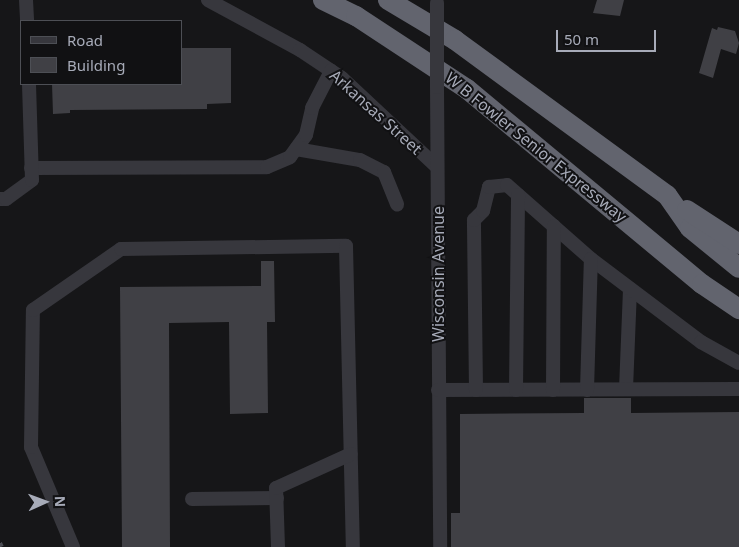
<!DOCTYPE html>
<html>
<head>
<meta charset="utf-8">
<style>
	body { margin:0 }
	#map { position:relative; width:739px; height:547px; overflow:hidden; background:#161618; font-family:"Noto Sans",sans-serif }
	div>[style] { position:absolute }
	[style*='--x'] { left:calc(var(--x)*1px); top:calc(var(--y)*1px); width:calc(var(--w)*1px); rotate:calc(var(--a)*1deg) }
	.building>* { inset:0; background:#404045 }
	.minor>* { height:14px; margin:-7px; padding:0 7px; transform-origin:7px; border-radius:7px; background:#37373d }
	.highway>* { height:20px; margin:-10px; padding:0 10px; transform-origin:10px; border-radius:10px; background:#62646e }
	.rail>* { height:4px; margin-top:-2px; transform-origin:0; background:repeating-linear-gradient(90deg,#4a4b52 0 6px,transparent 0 11px) }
	.minor-bridge>* { height:14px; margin:-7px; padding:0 7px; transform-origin:7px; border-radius:7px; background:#37373d }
	span { translate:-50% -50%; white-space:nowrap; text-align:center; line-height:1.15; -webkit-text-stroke:4px #111113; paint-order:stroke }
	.street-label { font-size:16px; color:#a7abb8 }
	.legend { position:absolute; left:20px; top:20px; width:162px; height:65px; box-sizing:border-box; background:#111113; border:1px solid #4d4f55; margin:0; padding:6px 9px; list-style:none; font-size:15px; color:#a7abb8 }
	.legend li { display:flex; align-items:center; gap:10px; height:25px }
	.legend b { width:25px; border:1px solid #4d4f55 }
	.north { position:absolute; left:20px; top:477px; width:50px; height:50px; -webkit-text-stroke:4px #111113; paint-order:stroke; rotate:88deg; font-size:14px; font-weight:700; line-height:20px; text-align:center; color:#a7abb8 }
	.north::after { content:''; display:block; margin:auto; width:18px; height:22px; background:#a7abb8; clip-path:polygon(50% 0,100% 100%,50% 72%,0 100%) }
	.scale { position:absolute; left:556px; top:30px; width:100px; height:22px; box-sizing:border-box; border:2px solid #a7abb8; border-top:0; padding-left:6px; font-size:15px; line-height:18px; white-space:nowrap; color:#a7abb8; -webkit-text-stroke:4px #111113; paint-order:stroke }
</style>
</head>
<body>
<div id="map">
	<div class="building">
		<i style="clip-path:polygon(597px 0,624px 0,620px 16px,593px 13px)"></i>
		<i style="clip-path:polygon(718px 27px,735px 31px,739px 43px,736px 54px,721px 49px,713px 78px,699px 73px,712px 28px,717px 30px)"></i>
		<i style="clip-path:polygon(181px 48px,231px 48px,231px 103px,207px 104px,207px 109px,70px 110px,70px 113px,53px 114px,52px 84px,181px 84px)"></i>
		<i style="clip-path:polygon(261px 261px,274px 261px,275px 322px,267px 322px,268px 413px,230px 414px,229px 322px,169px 323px,170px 547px,122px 547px,120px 287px,261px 286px)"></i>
		<i style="clip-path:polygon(584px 398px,631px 398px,631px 413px,739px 412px,739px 547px,451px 547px,451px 513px,460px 513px,460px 414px,584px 413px)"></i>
	</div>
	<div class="minor">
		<i style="--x:26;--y:0;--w:21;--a:87"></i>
		<i style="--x:208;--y:0;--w:105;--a:28.5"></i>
		<i style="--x:300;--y:50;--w:50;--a:33.7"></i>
		<i style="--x:342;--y:78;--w:130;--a:43.1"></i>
		<i style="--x:437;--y:87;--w:460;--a:89.6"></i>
		<i style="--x:296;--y:149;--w:65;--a:9.8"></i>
		<i style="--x:360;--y:160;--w:27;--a:27"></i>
		<i style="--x:384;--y:172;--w:35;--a:68"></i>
		<i style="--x:31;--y:168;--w:236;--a:-0.2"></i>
		<i style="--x:267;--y:167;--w:25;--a:-23"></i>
		<i style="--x:290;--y:157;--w:27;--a:-54"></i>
		<i style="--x:306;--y:135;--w:28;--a:-77"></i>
		<i style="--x:312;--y:108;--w:42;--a:-62.8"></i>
		<i style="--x:0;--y:199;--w:6;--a:0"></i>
		<i style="--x:6;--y:199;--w:32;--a:-36"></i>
		<i style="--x:32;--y:180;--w:96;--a:-91.8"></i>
		<i style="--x:626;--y:389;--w:100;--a:-87.7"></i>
		<i style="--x:438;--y:390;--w:301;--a:-0.2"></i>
		<i style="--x:476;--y:390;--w:170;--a:-90.7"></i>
		<i style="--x:474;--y:220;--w:13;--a:-45"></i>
		<i style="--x:483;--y:211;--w:25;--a:-76"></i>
		<i style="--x:489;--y:187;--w:18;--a:-6"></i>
		<i style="--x:507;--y:185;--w:112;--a:41.4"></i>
		<i style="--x:591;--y:259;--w:138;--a:37"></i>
		<i style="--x:701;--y:342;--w:43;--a:28.9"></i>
		<i style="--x:516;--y:390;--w:195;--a:-89.4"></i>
		<i style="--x:553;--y:390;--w:164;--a:-89.7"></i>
		<i style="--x:587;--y:390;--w:131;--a:-88.3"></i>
		<i style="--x:192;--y:499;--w:85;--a:-0.7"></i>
		<i style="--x:73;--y:547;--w:108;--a:-112.8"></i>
		<i style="--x:31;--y:447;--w:137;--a:-89.2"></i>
		<i style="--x:33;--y:310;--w:107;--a:-34.7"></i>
		<i style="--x:121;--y:249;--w:225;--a:-0.8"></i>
		<i style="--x:346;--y:246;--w:301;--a:88.7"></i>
		<i style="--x:278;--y:547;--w:59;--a:-91.9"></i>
		<i style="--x:276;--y:488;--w:82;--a:-24.4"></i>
	</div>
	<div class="highway">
		<i style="--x:323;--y:0;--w:37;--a:26"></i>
		<i style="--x:356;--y:16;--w:133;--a:33.3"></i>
		<i style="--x:467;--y:89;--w:305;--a:39.7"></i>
		<i style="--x:702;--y:284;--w:45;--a:34"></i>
		<i style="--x:388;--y:0;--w:78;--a:30.8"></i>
		<i style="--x:455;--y:40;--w:263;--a:36.2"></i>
		<i style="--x:667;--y:195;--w:40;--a:55.1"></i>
		<i style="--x:690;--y:228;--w:63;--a:39.2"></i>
		<i style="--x:687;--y:210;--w:62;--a:33.2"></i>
	</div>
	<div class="rail">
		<i style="--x:0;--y:543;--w:4;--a:63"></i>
	</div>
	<div class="minor-bridge">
		<i style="--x:437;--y:3;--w:84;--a:90"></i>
	</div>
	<div class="street-label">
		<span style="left:376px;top:112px;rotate:42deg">Arkansas Street</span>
		<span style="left:536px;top:147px;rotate:39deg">W B Fowler Senior Expressway</span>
		<span style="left:438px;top:274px;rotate:-90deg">Wisconsin Avenue</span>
	</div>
	<ul class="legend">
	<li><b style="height:6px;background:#37373d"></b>Road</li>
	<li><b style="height:14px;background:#404045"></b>Building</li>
	</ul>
	<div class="north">N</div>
	<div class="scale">50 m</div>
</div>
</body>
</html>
